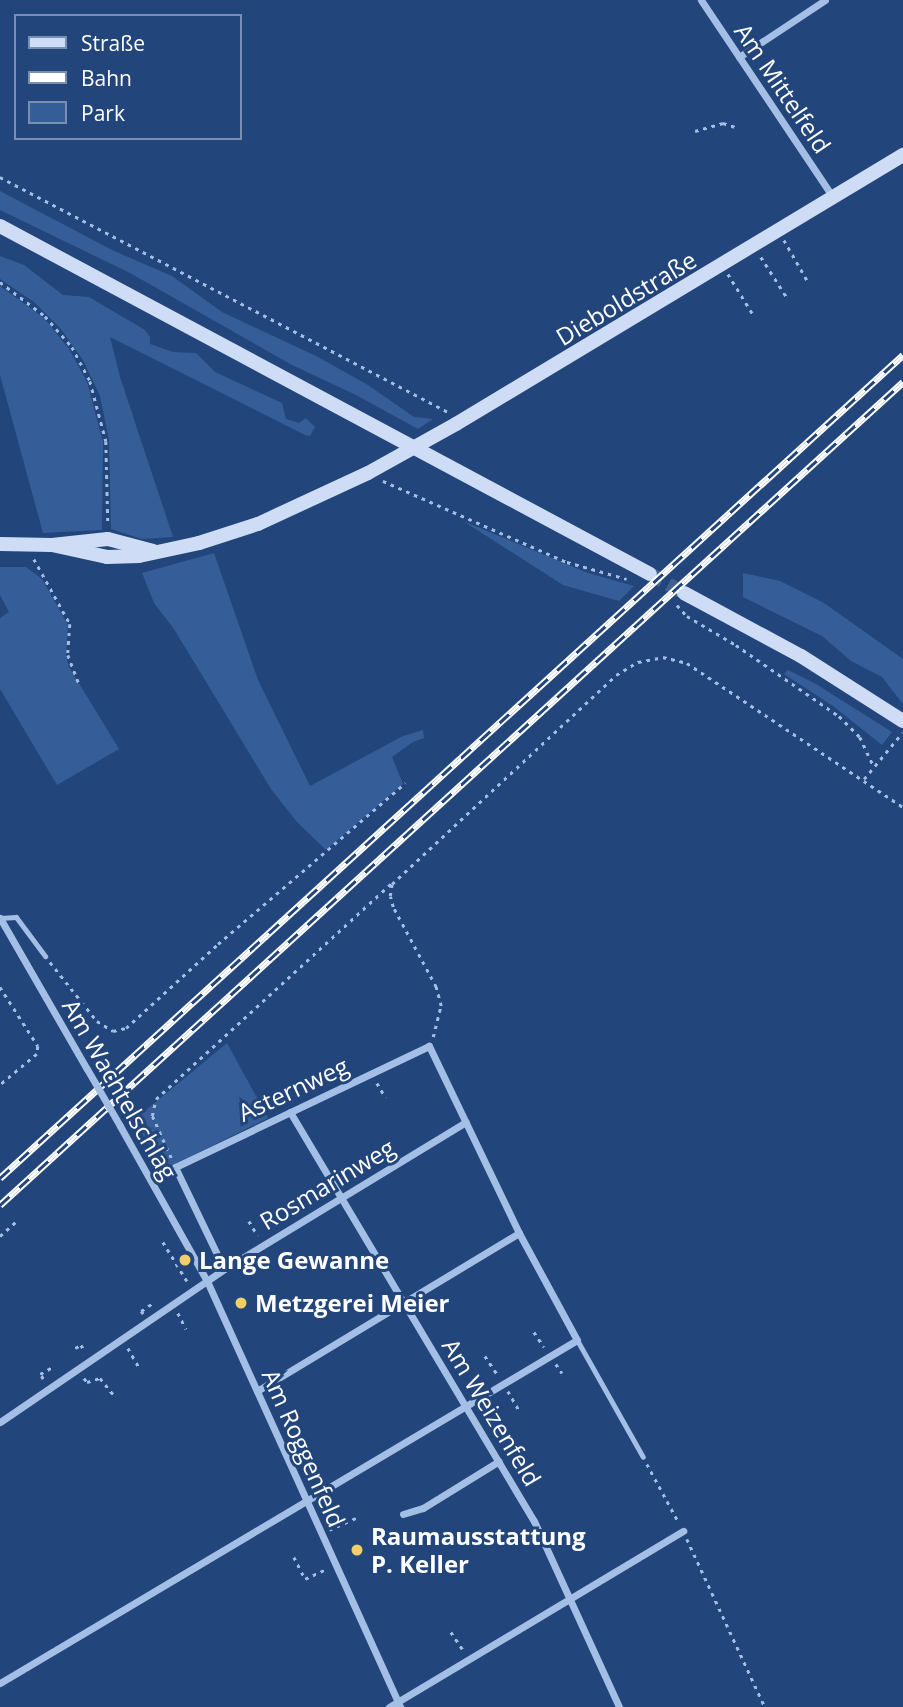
<!DOCTYPE html>
<html>
<head>
<meta charset="utf-8">
<style>
	body { margin:0 }
	#map { position:relative; width:903px; height:1707px; overflow:hidden; background:#22457b; font-family:"Open Sans",sans-serif }
	div>[style] { position:absolute }
	[style*='--x'] { left:calc(var(--x)*1px); top:calc(var(--y)*1px); width:calc(var(--w)*1px); rotate:calc(var(--a)*1deg) }
	.green>* { inset:0; background:#355e98 }
	.secondary-tunnel>* { height:14px; margin-top:-7px; transform-origin:0; background:repeating-linear-gradient(90deg,#43618f 0 14px,transparent 0 21px) }
	.path>* { height:2.5px; margin-top:-1.25px; transform-origin:0; background:repeating-linear-gradient(90deg,#a4bfe5 0 3.5px,transparent 0 8.5px) }
	.lane>* { height:5px; margin:-2.5px; padding:0 2.5px; transform-origin:2.5px; border-radius:2.5px; background:#a4bfe5 }
	.street>* { height:7px; margin:-3.5px; padding:0 3.5px; transform-origin:3.5px; border-radius:3.5px; background:#a4bfe5 }
	.secondary>* { height:14px; margin:-7px; padding:0 7px; transform-origin:7px; border-radius:7px; background:#ceddf5 }
	.rail>* { height:7px; margin-top:-3.5px; transform-origin:0; background:repeating-linear-gradient(90deg,#22457b 0 13px,#fff 0 26px); box-sizing:border-box; border-block:2px solid #fff }
	.street-bridge>* { height:7px; margin:-3.5px; padding:0 3.5px; transform-origin:3.5px; border-radius:3.5px; background:#a4bfe5 }
	.secondary-bridge>* { height:14px; margin:-7px; padding:0 7px; transform-origin:7px; border-radius:7px; background:#ceddf5 }
	.dots>* { width:19px; height:19px; translate:-50% -50%; box-sizing:border-box; border:4px solid #22457b; border-radius:50% }
	span { translate:-50% -50%; white-space:nowrap; text-align:center; line-height:1.15; -webkit-text-stroke:6px #22457b; paint-order:stroke }
	.street-label { font-size:24px; color:#fff }
	.poi-label { font-size:24px; color:#fff; font-weight:700 }
	.left { translate:0 -50%; text-align:left }
	.legend { position:absolute; left:14px; top:14px; width:228px; height:126px; box-sizing:border-box; background:#22457b; border:2px solid #7a8fb0; margin:0; padding:9px 12px; list-style:none; font-size:21px; color:#fff }
	.legend li { display:flex; align-items:center; gap:14px; height:35px }
	.legend b { width:35px; border:2px solid #7a8fb0 }
</style>
</head>
<body>
<div id="map">
	<div class="green">
		<i style="clip-path:polygon(0 191px,112px 250px,172px 276px,222px 312px,318px 357px,368px 385px,414px 417px,433px 419px,418px 429px,356px 395px,292px 365px,130px 273px,0 210px)"></i>
		<i style="clip-path:polygon(0 256px,24px 265px,63px 295px,89px 297px,145px 330px,150px 337px,150px 344px,173px 352px,196px 353px,215px 372px,282px 403px,286px 419px,299px 423px,306px 418px,315px 427px,310px 436px,305px 435px,110px 337px,120px 377px,173px 537px,142px 539px,111px 529px,109px 440px,100px 396px,83px 360px,60px 328px,34px 302px,0 279px)"></i>
		<i style="clip-path:polygon(0 286px,44px 318px,69px 349px,87px 382px,103px 442px,102px 530px,43px 533px,0 375px)"></i>
		<i style="clip-path:polygon(463px 521px,588px 573px,634px 586px,619px 601px,563px 585px)"></i>
		<i style="clip-path:polygon(214px 553px,258px 680px,310px 786px,403px 736px,423px 730px,424px 738px,413px 742px,392px 757px,403px 784px,326px 850px,297px 822px,271px 789px,174px 629px,154px 603px,142px 573px)"></i>
		<i style="clip-path:polygon(0 567px,26px 567px,42px 579px,68px 625px,66px 656px,69px 667px,119px 749px,57px 785px,0 689px,0 618px,9px 612px,0 595px)"></i>
		<i style="clip-path:polygon(743px 573px,780px 581px,824px 603px,903px 659px,903px 704px,882px 677px,851px 661px,822px 636px,743px 597px)"></i>
		<i style="clip-path:polygon(788px 670px,816px 684px,892px 732px,882px 745px,833px 706px,784px 674px)"></i>
		<i style="clip-path:polygon(227px 1043px,268px 1118px,163px 1170px,134px 1120px)"></i>
	</div>
	<div class="secondary-tunnel">
		<i style="--x:650;--y:574;--w:39;--a:29"></i>
	</div>
	<div class="path">
		<i style="--x:695;--y:131;--w:29;--a:-16"></i>
		<i style="--x:723;--y:123;--w:13;--a:18"></i>
		<i style="--x:0;--y:177;--w:506;--a:27.68"></i>
		<i style="--x:784;--y:240;--w:46;--a:60.1"></i>
		<i style="--x:761;--y:257;--w:50;--a:57.3"></i>
		<i style="--x:728;--y:274;--w:49;--a:58.2"></i>
		<i style="--x:0;--y:282;--w:56;--a:37.1"></i>
		<i style="--x:45;--y:316;--w:41;--a:48.9"></i>
		<i style="--x:72;--y:347;--w:38;--a:62"></i>
		<i style="--x:90;--y:381;--w:62;--a:75.1"></i>
		<i style="--x:106;--y:441;--w:84;--a:88.6"></i>
		<i style="--x:383;--y:481;--w:201;--a:23.8"></i>
		<i style="--x:567;--y:562;--w:62;--a:15.8"></i>
		<i style="--x:34;--y:559;--w:74;--a:61"></i>
		<i style="--x:70;--y:624;--w:31;--a:94"></i>
		<i style="--x:68;--y:655;--w:30;--a:69"></i>
		<i style="--x:677;--y:605;--w:15;--a:48"></i>
		<i style="--x:687;--y:616;--w:57;--a:30.6"></i>
		<i style="--x:736;--y:645;--w:125;--a:34.6"></i>
		<i style="--x:839;--y:716;--w:30;--a:45"></i>
		<i style="--x:860;--y:737;--w:33;--a:65"></i>
		<i style="--x:864;--y:779;--w:60;--a:-50.4"></i>
		<i style="--x:50;--y:962;--w:75;--a:51.5"></i>
		<i style="--x:97;--y:1021;--w:19;--a:32"></i>
		<i style="--x:113;--y:1031;--w:13;--a:-13"></i>
		<i style="--x:126;--y:1028;--w:125;--a:-42.4"></i>
		<i style="--x:218;--y:944;--w:247;--a:-40.7"></i>
		<i style="--x:0;--y:987;--w:70;--a:57.2"></i>
		<i style="--x:38;--y:1046;--w:8;--a:97"></i>
		<i style="--x:37;--y:1054;--w:48;--a:140"></i>
		<i style="--x:433;--y:1037;--w:32;--a:-76"></i>
		<i style="--x:441;--y:1006;--w:20;--a:-105"></i>
		<i style="--x:436;--y:987;--w:91;--a:-118.3"></i>
		<i style="--x:393;--y:907;--w:11;--a:-105"></i>
		<i style="--x:390;--y:896;--w:12;--a:-81"></i>
		<i style="--x:392;--y:884;--w:306;--a:-43"></i>
		<i style="--x:616;--y:675;--w:26;--a:-31"></i>
		<i style="--x:638;--y:662;--w:25;--a:-11"></i>
		<i style="--x:663;--y:657;--w:25;--a:14"></i>
		<i style="--x:687;--y:663;--w:260;--a:33.7"></i>
		<i style="--x:377;--y:1083;--w:17;--a:59"></i>
		<i style="--x:171;--y:1158;--w:46;--a:-114.3"></i>
		<i style="--x:152;--y:1116;--w:17;--a:-77"></i>
		<i style="--x:156;--y:1099;--w:319;--a:-42.5"></i>
		<i style="--x:249;--y:1221;--w:17;--a:59"></i>
		<i style="--x:0;--y:1236;--w:24;--a:-42"></i>
		<i style="--x:163;--y:1242;--w:46;--a:58.4"></i>
		<i style="--x:178;--y:1313;--w:18;--a:63"></i>
		<i style="--x:143;--y:1314;--w:4;--a:-124"></i>
		<i style="--x:141;--y:1311;--w:14;--a:-34"></i>
		<i style="--x:534;--y:1332;--w:18;--a:56"></i>
		<i style="--x:75;--y:1348;--w:7;--a:-27"></i>
		<i style="--x:81;--y:1345;--w:7;--a:56"></i>
		<i style="--x:128;--y:1348;--w:24;--a:60"></i>
		<i style="--x:485;--y:1356;--w:25;--a:56"></i>
		<i style="--x:556;--y:1364;--w:11;--a:56"></i>
		<i style="--x:84;--y:1378;--w:5;--a:53"></i>
		<i style="--x:87;--y:1382;--w:14;--a:-17"></i>
		<i style="--x:100;--y:1378;--w:21;--a:51"></i>
		<i style="--x:43;--y:1379;--w:6;--a:-121"></i>
		<i style="--x:40;--y:1374;--w:13;--a:-29"></i>
		<i style="--x:508;--y:1391;--w:22;--a:60"></i>
		<i style="--x:647;--y:1464;--w:67;--a:61.5"></i>
		<i style="--x:329;--y:1530;--w:32;--a:-24"></i>
		<i style="--x:687;--y:1539;--w:185;--a:65.1"></i>
		<i style="--x:294;--y:1557;--w:25;--a:63"></i>
		<i style="--x:305;--y:1579;--w:23;--a:-25"></i>
		<i style="--x:451;--y:1632;--w:22;--a:56"></i>
	</div>
	<div class="lane">
		<i style="--x:0;--y:918;--w:16;--a:-4"></i>
		<i style="--x:16;--y:917;--w:49;--a:53.4"></i>
		<i style="--x:577;--y:1340;--w:134;--a:60.6"></i>
	</div>
	<div class="street">
		<i style="--x:701;--y:0;--w:237;--a:56.2"></i>
		<i style="--x:739;--y:57;--w:103;--a:-33.5"></i>
		<i style="--x:0;--y:918;--w:174;--a:60.1"></i>
		<i style="--x:290;--y:1112;--w:476;--a:59.2"></i>
		<i style="--x:534;--y:1521;--w:205;--a:65.4"></i>
		<i style="--x:120;--y:1126;--w:178;--a:60.7"></i>
		<i style="--x:207;--y:1281;--w:468;--a:65.6"></i>
		<i style="--x:257;--y:1391;--w:306;--a:-31.1"></i>
		<i style="--x:0;--y:1422;--w:271;--a:-34.3"></i>
		<i style="--x:224;--y:1269;--w:283;--a:-31.3"></i>
		<i style="--x:403;--y:1514;--w:21;--a:-17"></i>
		<i style="--x:423;--y:1508;--w:89;--a:-31.7"></i>
		<i style="--x:0;--y:1683;--w:671;--a:-30.73"></i>
		<i style="--x:577;--y:1340;--w:122;--a:-118.5"></i>
		<i style="--x:519;--y:1233;--w:208;--a:-115.7"></i>
		<i style="--x:429;--y:1046;--w:281;--a:154.5"></i>
		<i style="--x:175;--y:1167;--w:113;--a:64.3"></i>
		<i style="--x:389;--y:1707;--w:343;--a:-30.9"></i>
	</div>
	<div class="secondary">
		<i style="--x:0;--y:226;--w:737;--a:28.16"></i>
		<i style="--x:456;--y:424;--w:522;--a:-31.04"></i>
		<i style="--x:0;--y:544;--w:52;--a:1.1"></i>
		<i style="--x:52;--y:545;--w:56;--a:-6.1"></i>
		<i style="--x:108;--y:539;--w:47;--a:14.9"></i>
		<i style="--x:52;--y:545;--w:56;--a:12.3"></i>
		<i style="--x:107;--y:557;--w:32;--a:-2"></i>
		<i style="--x:139;--y:556;--w:61;--a:-12.2"></i>
		<i style="--x:199;--y:543;--w:62;--a:-17.9"></i>
		<i style="--x:258;--y:524;--w:121;--a:-24.9"></i>
		<i style="--x:684;--y:593;--w:133;--a:28.3"></i>
		<i style="--x:801;--y:656;--w:121;--a:32.5"></i>
	</div>
	<div class="rail">
		<i style="--x:0;--y:1178;--w:1222;--a:-42.35"></i>
		<i style="--x:0;--y:1205;--w:1222;--a:-42.35"></i>
	</div>
	<div class="street-bridge">
		<i style="--x:87;--y:1069;--w:66;--a:59.9"></i>
	</div>
	<div class="secondary-bridge">
		<i style="--x:368;--y:473;--w:101;--a:-29.1"></i>
	</div>
	<div class="dots">
		<i style="left:185px;top:1260px;background:#f1ce66"></i>
		<i style="left:241px;top:1303px;background:#f1ce66"></i>
		<i style="left:357px;top:1550px;background:#f1ce66"></i>
	</div>
	<div class="street-label">
		<span style="left:783px;top:88px;rotate:56deg">Am Mittelfeld</span>
		<span style="left:626px;top:298px;rotate:-31deg">Dieboldstraße</span>
		<span style="left:120px;top:1089px;rotate:60deg">Am Wachtelschlag</span>
		<span style="left:293px;top:1089px;rotate:-25deg">Asternweg</span>
		<span style="left:327px;top:1184px;rotate:-31deg">Rosmarinweg</span>
		<span style="left:492px;top:1412px;rotate:59deg">Am Weizenfeld</span>
		<span style="left:304px;top:1448px;rotate:66deg">Am Roggenfeld</span>
	</div>
	<div class="poi-label">
		<span class="left" style="left:199px;top:1260px">Lange Gewanne</span>
		<span class="left" style="left:255px;top:1303px">Metzgerei Meier</span>
		<span class="left" style="left:371px;top:1550px">Raumausstattung<br>P. Keller</span>
	</div>
	<ul class="legend">
	<li><b style="height:9px;background:#ceddf5"></b>Straße</li>
	<li><b style="height:9px;background:#fff"></b>Bahn</li>
	<li><b style="height:19px;background:#355e98"></b>Park</li>
	</ul>
</div>
</body>
</html>
